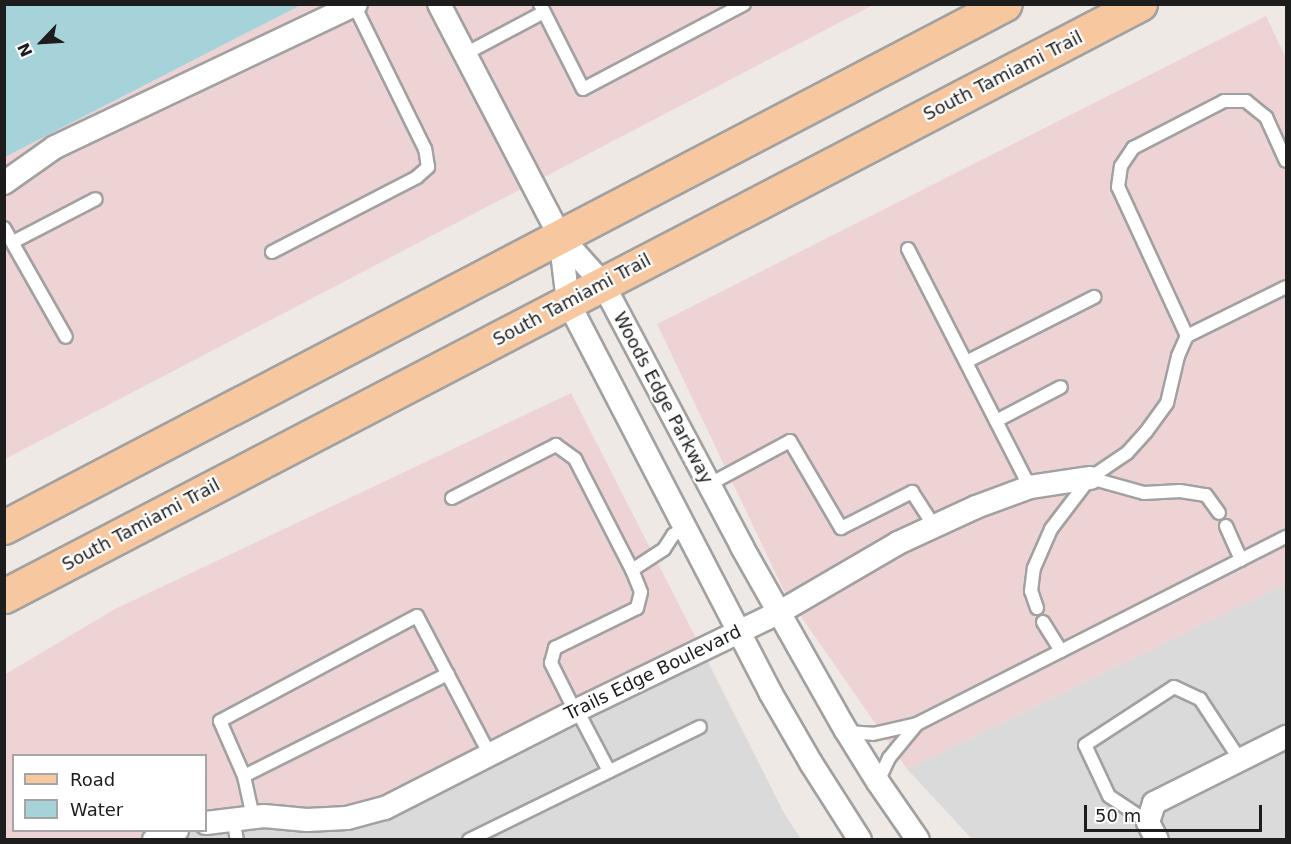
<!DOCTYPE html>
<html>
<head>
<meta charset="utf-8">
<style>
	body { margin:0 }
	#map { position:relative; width:1291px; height:844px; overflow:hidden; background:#eee9e4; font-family:"DejaVu Sans",sans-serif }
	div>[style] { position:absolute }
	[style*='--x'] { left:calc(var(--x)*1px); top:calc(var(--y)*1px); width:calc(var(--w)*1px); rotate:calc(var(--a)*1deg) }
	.residential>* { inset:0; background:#dbdada }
	.commercial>* { inset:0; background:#eed3d5 }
	.water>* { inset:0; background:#a6d3da }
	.roads { filter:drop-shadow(2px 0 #a1a1a1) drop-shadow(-2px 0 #a1a1a1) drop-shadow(0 2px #a1a1a1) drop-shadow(0 -2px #a1a1a1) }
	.service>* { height:12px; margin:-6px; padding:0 6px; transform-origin:6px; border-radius:6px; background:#fff }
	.minor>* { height:22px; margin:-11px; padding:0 11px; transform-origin:11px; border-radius:11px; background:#fff }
	.primary>* { height:33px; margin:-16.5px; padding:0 16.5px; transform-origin:16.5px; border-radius:16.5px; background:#f7c89f }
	span { translate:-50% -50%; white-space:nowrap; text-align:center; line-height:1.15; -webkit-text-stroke:4.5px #fff; paint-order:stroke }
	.street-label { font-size:18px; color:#1d1d1d }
	.frame { position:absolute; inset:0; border:6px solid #1d1d1d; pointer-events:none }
	.legend { position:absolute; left:12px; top:754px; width:195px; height:78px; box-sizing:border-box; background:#fff; border:2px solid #a5a5a5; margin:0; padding:8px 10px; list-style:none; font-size:18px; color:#1d1d1d }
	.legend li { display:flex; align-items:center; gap:12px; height:30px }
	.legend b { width:30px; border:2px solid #a5a5a5 }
	.north { position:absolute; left:12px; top:12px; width:60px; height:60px; -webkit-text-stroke:4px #fff; paint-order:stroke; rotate:245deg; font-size:16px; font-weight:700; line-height:24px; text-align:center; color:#1d1d1d }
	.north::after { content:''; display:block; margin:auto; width:21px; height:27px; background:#1d1d1d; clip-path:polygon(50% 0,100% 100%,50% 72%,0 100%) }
	.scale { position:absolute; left:1084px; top:805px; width:178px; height:27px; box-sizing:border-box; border:3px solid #1d1d1d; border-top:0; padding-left:8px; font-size:18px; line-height:21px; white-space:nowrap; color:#1d1d1d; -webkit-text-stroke:4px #fff; paint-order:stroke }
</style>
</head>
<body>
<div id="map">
	<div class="residential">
		<i style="clip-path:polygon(1286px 584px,1286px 839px,972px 839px,907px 769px)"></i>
		<i style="clip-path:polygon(696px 638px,784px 813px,801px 839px,142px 840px,159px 831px,206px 830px,206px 808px,294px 819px,496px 744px)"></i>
	</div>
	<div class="commercial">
		<i style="clip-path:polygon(301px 5px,873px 5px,5px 459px,5px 157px)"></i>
		<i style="clip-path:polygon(1266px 16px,1286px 58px,1286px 584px,907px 769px,786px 595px,657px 324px)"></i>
		<i style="clip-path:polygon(571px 393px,696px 638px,497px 743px,386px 806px,294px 819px,206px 808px,206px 756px,14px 756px,14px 830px,159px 831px,142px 839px,5px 839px,4px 675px,115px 609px)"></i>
	</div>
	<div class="water">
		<i style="clip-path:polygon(5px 4px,301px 4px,301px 5px,5px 157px)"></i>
	</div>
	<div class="roads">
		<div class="service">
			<i style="--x:540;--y:4;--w:95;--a:63.2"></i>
			<i style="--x:583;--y:89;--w:182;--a:-27.8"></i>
			<i style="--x:465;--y:54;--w:89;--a:-28"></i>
			<i style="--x:4;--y:228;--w:125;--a:60.4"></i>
			<i style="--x:13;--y:242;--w:93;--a:-27.4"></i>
			<i style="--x:908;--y:249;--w:267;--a:62.9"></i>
			<i style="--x:272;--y:252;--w:163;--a:-27.3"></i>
			<i style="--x:417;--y:177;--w:15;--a:-42"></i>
			<i style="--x:428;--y:167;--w:18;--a:-99"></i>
			<i style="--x:425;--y:149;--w:161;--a:-116.2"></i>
			<i style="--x:1187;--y:336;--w:164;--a:-114.8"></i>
			<i style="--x:1118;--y:187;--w:21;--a:-82"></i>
			<i style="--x:1121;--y:166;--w:22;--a:-56"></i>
			<i style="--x:1133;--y:148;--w:102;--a:-27.3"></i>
			<i style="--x:1224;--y:101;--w:22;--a:0"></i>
			<i style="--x:1246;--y:101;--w:26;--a:39"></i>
			<i style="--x:1266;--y:117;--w:48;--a:65.6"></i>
			<i style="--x:966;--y:362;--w:144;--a:-26.9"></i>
			<i style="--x:996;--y:421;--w:73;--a:-27.6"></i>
			<i style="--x:1090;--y:478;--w:56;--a:15.5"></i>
			<i style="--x:1144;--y:493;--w:36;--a:-3"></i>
			<i style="--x:1180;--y:491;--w:26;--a:9"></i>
			<i style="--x:1206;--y:495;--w:22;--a:54"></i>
			<i style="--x:708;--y:485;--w:93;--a:-28.2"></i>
			<i style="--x:790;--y:441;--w:101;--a:59.6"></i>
			<i style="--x:841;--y:528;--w:80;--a:-26.9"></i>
			<i style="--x:912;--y:492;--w:40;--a:57.1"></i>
			<i style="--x:452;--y:498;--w:117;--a:-27"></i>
			<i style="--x:556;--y:445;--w:24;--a:36"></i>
			<i style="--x:575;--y:459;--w:125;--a:62.8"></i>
			<i style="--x:1226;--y:526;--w:37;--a:66"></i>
			<i style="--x:1037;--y:608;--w:18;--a:-109"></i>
			<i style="--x:1031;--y:591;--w:23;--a:-83"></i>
			<i style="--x:1034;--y:568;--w:43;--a:-66.4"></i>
			<i style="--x:1051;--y:529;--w:64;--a:-52.6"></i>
			<i style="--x:1090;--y:478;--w:45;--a:-34"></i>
			<i style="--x:1127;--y:453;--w:28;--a:-48"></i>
			<i style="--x:1146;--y:432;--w:36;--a:-54"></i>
			<i style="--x:1167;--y:403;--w:48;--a:-76.8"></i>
			<i style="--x:1178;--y:356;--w:22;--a:-66"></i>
			<i style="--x:1187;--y:336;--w:110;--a:-26.3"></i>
			<i style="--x:1043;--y:622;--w:34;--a:58"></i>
			<i style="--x:577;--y:710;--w:69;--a:62.3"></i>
			<i style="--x:575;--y:711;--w:54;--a:-116.6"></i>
			<i style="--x:551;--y:663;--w:16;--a:-75"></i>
			<i style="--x:555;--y:648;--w:91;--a:-26"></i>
			<i style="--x:637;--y:608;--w:16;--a:-76"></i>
			<i style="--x:641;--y:592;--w:24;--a:-112"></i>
			<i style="--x:632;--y:570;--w:38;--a:-33"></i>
			<i style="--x:664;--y:549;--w:17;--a:-57"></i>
			<i style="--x:673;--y:535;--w:14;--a:-30"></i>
			<i style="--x:917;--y:724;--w:414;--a:-26.9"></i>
			<i style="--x:847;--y:732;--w:26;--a:4"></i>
			<i style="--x:873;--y:734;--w:45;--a:-12.8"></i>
			<i style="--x:917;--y:724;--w:44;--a:129.5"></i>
			<i style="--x:889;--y:758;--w:26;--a:115"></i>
			<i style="--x:244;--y:776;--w:228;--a:-26.6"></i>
			<i style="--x:253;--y:817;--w:42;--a:-102.4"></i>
			<i style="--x:244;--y:776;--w:60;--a:-113.6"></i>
			<i style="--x:220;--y:721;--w:223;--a:-28.1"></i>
			<i style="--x:417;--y:616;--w:157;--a:62.3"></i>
			<i style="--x:233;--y:818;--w:22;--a:80"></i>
			<i style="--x:1148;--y:822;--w:47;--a:-146.3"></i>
			<i style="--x:1109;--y:796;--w:56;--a:-115.2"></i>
			<i style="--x:1085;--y:745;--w:106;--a:-33.1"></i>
			<i style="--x:1174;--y:687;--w:29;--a:25"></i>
			<i style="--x:1200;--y:699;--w:73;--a:56.7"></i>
			<i style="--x:469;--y:840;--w:257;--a:-26.1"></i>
		</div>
		<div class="minor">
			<i style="--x:439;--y:4;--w:262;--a:62.5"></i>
			<i style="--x:560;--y:236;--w:64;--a:48.1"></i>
			<i style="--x:603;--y:284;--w:297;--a:62.1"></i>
			<i style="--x:742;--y:547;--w:209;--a:60.5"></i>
			<i style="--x:845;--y:729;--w:62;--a:58.1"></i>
			<i style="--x:878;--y:782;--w:70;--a:55.4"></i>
			<i style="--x:4;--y:183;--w:62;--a:-35.2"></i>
			<i style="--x:55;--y:147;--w:333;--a:-25.4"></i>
			<i style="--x:560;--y:236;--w:66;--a:83.1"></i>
			<i style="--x:568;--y:302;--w:439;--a:62.6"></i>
			<i style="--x:770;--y:692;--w:82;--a:60"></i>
			<i style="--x:811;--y:763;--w:91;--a:57.5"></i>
			<i style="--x:206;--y:823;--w:58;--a:-6.9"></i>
			<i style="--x:264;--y:816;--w:43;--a:5.3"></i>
			<i style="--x:307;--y:820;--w:40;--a:-2.9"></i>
			<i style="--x:347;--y:818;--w:39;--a:-15"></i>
			<i style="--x:385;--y:808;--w:213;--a:-27"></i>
			<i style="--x:575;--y:711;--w:228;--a:-25.8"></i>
			<i style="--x:780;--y:612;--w:137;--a:-30.3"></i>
			<i style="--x:898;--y:543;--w:86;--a:-24.8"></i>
			<i style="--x:976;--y:507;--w:58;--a:-20.3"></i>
			<i style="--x:1030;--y:487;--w:61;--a:-8.5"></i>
			<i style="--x:154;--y:840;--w:25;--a:-23"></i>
			<i style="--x:1157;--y:840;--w:20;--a:-117"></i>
			<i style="--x:1148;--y:822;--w:20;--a:-72"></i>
			<i style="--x:1154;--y:803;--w:148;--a:-26.6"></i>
		</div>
		<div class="primary">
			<i style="--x:4;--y:527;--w:1129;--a:-27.59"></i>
			<i style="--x:4;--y:596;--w:1281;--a:-27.53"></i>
		</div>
	</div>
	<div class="street-label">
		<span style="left:1003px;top:76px;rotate:-27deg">South Tamiami Trail</span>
		<span style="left:572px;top:300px;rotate:-28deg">South Tamiami Trail</span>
		<span style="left:663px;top:398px;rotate:62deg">Woods Edge Parkway</span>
		<span style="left:141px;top:525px;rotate:-28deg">South Tamiami Trail</span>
		<span style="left:653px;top:673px;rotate:-26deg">Trails Edge Boulevard</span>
	</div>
	<div class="frame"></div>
	<ul class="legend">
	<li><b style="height:8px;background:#f7c89f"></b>Road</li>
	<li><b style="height:16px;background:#a6d3da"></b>Water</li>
	</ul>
	<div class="north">N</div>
	<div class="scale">50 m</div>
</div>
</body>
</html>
